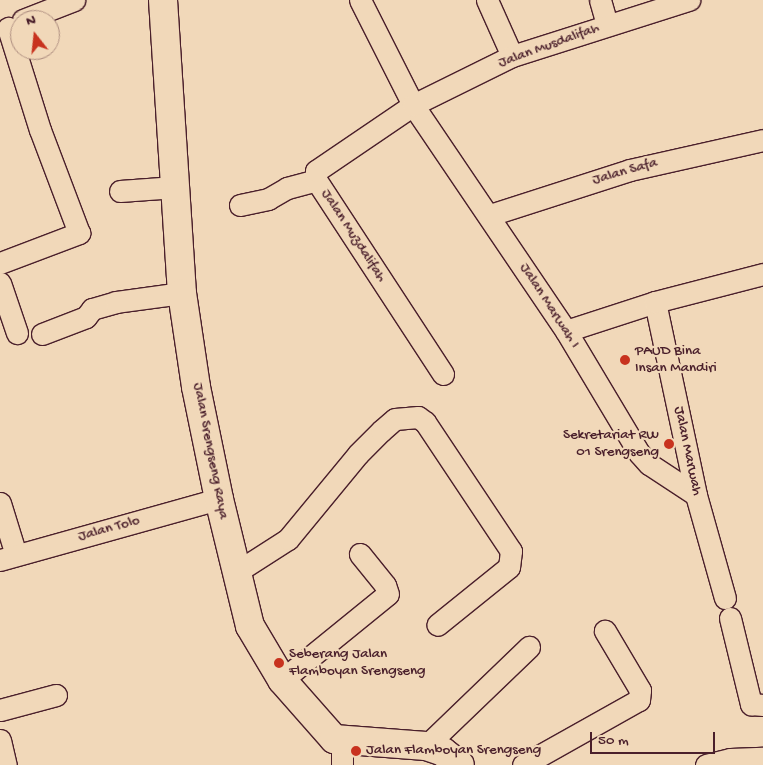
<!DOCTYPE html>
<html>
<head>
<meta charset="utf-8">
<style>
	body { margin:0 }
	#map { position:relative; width:763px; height:765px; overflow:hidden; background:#f1d8b9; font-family:"Gochi Hand",sans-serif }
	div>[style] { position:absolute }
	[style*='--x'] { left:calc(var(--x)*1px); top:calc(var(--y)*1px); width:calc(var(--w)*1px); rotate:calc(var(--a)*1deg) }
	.roads { filter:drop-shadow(1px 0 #4a1f2b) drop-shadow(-1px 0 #4a1f2b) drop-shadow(0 1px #4a1f2b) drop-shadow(0 -1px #4a1f2b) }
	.minor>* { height:21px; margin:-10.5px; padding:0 10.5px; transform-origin:10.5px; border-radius:10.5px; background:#f1d8b9 }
	.major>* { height:28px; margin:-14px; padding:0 14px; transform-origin:14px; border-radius:14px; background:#f1d8b9 }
	.dots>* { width:14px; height:14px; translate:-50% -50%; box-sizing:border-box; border:2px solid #f1d8b9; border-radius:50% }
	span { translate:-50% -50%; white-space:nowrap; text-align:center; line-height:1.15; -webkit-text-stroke:4.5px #f1d8b9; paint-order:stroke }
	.street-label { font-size:15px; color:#4a1f2b }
	.poi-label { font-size:15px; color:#4a1f2b }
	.left { translate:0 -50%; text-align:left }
	.right { translate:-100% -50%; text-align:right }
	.north { position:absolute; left:10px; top:10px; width:50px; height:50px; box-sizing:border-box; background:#f1d8b9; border:1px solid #ae8e80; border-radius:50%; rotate:344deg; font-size:14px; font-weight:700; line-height:20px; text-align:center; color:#4a1f2b }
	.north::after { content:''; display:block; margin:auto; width:18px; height:22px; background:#c8321e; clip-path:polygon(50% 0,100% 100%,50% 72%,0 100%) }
	.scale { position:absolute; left:590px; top:732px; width:125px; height:22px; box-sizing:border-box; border:2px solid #4a1f2b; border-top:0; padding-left:6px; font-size:15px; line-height:18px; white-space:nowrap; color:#4a1f2b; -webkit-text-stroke:4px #f1d8b9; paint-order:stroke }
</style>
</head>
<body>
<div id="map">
	<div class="roads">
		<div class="minor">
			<i style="--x:360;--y:0;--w:118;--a:63.2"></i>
			<i style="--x:413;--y:105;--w:273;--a:55.9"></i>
			<i style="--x:566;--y:331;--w:142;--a:59.1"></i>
			<i style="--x:639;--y:453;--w:15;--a:48"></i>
			<i style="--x:649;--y:464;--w:56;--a:33.4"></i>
			<i style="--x:487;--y:0;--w:61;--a:65.9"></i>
			<i style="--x:600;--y:0;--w:26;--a:74"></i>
			<i style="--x:23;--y:20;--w:55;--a:-21.4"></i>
			<i style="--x:120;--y:191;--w:55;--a:-4.2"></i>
			<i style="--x:240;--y:205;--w:29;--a:-12"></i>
			<i style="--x:268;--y:199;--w:22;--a:-30"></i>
			<i style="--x:287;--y:188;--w:30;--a:-15"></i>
			<i style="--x:490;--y:215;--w:147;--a:-17.8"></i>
			<i style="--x:630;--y:170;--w:136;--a:-12.7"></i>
			<i style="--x:0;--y:263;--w:85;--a:-20.8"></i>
			<i style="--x:79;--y:233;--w:110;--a:-110.7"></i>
			<i style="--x:40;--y:130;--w:107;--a:-107.4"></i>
			<i style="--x:0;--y:283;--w:53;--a:71.2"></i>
			<i style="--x:655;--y:302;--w:197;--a:78"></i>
			<i style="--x:696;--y:495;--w:107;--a:74.3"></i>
			<i style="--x:566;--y:331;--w:94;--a:-18"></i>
			<i style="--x:655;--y:302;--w:112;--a:-14.5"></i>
			<i style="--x:42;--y:334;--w:47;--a:-21.1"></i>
			<i style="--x:86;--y:317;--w:10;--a:-53"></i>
			<i style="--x:92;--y:309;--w:25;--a:-16"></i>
			<i style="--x:116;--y:302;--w:67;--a:-7.8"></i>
			<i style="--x:443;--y:374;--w:232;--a:-123.2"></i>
			<i style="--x:316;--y:180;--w:9;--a:-90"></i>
			<i style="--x:316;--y:171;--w:117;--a:-34.2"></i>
			<i style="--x:413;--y:105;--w:110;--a:-26.3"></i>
			<i style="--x:512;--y:56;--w:186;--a:-17.6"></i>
			<i style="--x:0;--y:503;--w:54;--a:72.9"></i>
			<i style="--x:0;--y:560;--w:227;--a:-15.6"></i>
			<i style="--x:235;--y:573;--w:63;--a:-32.7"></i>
			<i style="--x:288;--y:539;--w:110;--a:-50.5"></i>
			<i style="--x:358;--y:454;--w:33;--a:-45"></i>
			<i style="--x:381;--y:431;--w:18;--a:-41"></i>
			<i style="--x:395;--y:419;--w:23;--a:-5"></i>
			<i style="--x:418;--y:417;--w:9;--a:36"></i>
			<i style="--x:425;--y:422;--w:155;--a:56.3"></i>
			<i style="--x:511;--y:551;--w:16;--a:97"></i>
			<i style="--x:509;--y:567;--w:92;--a:141.1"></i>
			<i style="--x:730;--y:618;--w:89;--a:76.3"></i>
			<i style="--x:751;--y:704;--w:12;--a:5"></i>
			<i style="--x:282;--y:680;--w:136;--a:-39.1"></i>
			<i style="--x:388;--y:594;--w:9;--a:-108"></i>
			<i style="--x:385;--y:585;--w:40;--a:-129"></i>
			<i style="--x:0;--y:710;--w:58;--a:-15"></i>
			<i style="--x:0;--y:740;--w:26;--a:77"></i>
			<i style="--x:426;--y:746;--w:143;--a:-43.9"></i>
			<i style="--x:342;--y:765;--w:23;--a:-90"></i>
			<i style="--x:523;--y:765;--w:133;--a:-29.3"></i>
			<i style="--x:639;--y:700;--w:10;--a:-84"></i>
			<i style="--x:640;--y:690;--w:69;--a:-120.7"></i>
			<i style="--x:706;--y:765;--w:25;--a:-14"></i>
			<i style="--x:730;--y:759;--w:33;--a:-2"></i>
		</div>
		<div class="major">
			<i style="--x:163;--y:0;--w:294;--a:86.3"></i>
			<i style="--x:182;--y:293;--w:95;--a:81.5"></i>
			<i style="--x:196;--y:387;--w:114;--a:78.4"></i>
			<i style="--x:219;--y:499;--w:131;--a:76.3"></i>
			<i style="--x:250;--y:626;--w:63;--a:59.3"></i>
			<i style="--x:282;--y:680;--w:79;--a:48.6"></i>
			<i style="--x:334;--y:739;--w:92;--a:4.4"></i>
			<i style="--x:426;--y:746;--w:18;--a:19"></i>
			<i style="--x:443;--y:752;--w:21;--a:37"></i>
		</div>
	</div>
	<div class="dots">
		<i style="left:625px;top:360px;background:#c8321e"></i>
		<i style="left:669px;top:444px;background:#c8321e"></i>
		<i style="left:279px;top:663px;background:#c8321e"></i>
		<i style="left:356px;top:751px;background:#c8321e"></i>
	</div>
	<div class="street-label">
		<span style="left:549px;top:46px;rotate:-20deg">Jalan Musdalifah</span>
		<span style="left:625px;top:172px;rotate:-16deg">Jalan Safa</span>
		<span style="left:353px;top:236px;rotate:57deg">Jalan Muzdalifah</span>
		<span style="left:549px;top:306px;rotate:57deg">Jalan Marwah I</span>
		<span style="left:210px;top:451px;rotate:79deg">Jalan Srengseng Raya</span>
		<span style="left:687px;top:451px;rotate:78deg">Jalan Marwah</span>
		<span style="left:109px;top:529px;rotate:-16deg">Jalan Tolo</span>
	</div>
	<div class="poi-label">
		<span class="left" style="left:635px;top:360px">PAUD Bina<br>Insan Mandiri</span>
		<span class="right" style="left:659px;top:444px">Sekretariat RW<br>01 Srengseng</span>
		<span class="left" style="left:289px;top:663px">Seberang Jalan<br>Flamboyan Srengseng</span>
		<span class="left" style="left:366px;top:751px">Jalan Flamboyan Srengseng</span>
	</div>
	<div class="north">N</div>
	<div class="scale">50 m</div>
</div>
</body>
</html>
